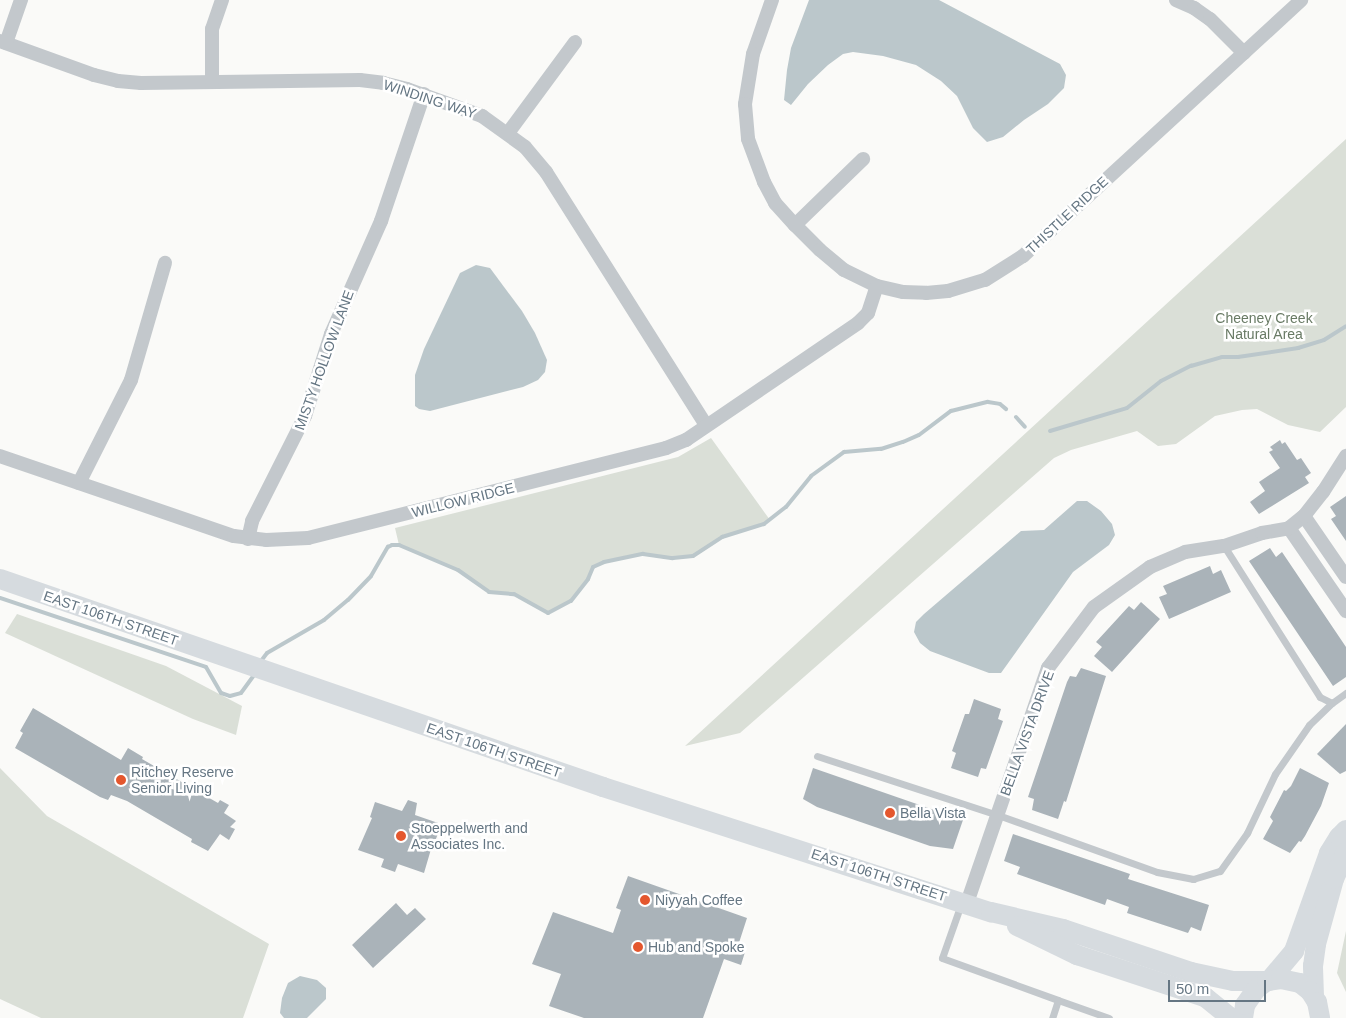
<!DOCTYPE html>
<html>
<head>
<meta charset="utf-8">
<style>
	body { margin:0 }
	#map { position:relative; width:1346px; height:1018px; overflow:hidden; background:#fafaf8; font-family:Helvetica,sans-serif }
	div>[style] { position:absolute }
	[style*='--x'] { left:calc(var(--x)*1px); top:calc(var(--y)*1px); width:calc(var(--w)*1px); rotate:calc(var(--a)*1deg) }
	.green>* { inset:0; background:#dadfd7 }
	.water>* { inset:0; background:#bbc7cb }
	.stream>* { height:4px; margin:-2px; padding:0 2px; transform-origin:2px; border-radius:2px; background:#bbc7cb }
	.building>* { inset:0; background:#aab3b9 }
	.lane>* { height:7px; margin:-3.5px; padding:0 3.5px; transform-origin:3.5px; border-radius:3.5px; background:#c3c8cc }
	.street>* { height:14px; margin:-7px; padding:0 7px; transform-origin:7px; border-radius:7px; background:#c3c8cc }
	.secondary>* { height:20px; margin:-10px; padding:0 10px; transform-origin:10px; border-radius:10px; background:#d6dbdf }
	.dots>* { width:14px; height:14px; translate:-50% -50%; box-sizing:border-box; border:2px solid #fff; border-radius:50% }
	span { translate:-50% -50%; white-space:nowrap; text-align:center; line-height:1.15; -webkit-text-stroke:5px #fff; paint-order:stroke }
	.street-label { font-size:14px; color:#657683 }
	.park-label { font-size:14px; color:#687a64 }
	.poi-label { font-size:14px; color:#657683 }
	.left { translate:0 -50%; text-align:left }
	.scale { position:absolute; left:1168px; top:980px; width:98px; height:22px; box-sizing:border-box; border:2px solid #657683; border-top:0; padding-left:6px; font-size:15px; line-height:18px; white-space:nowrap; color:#657683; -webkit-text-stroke:4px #fff; paint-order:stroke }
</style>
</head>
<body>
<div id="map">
	<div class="green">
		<i style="clip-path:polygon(1346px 139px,1346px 407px,1320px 432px,1288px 425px,1257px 409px,1242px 410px,1215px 416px,1176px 444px,1158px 446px,1137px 431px,1071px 450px,1054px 458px,740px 733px,685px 746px)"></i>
		<i style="clip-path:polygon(711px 438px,770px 520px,722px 537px,693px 556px,673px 558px,643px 554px,604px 562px,593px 568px,588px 579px,571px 601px,548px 613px,514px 594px,489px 592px,465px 574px,399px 545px,395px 528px,678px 457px)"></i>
		<i style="clip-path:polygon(17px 614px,166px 666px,242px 706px,236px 735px,193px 719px,5px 633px)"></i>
		<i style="clip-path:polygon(0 768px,47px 816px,269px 944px,243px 1018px,41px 1018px,0 999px)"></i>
		<i style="clip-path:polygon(1346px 931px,1346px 992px,1337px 973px)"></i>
	</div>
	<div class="water">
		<i style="clip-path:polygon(809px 0,939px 0,1060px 64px,1066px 75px,1064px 88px,1048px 104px,1024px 120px,1003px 137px,987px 142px,973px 128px,957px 96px,941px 81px,916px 65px,883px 56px,853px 52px,843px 54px,828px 65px,808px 84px,791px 105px,784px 100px,787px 70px,791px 48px)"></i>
		<i style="clip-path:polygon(476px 265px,490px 268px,522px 311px,535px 333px,547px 360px,545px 372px,538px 380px,523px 387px,430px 411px,419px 409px,415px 406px,415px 375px,424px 349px,460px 273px)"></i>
		<i style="clip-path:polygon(1077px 501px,1087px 501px,1101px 511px,1112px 524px,1115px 535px,1109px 545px,1073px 572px,1001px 673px,989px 673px,930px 651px,920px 643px,914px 632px,916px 622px,924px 614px,1021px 531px,1044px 530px)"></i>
		<i style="clip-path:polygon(300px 976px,317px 980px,326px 988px,326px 999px,307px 1018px,284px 1018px,280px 1013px,282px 998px,288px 983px)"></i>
	</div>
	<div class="stream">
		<i style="--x:1016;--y:417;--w:13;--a:48"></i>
		<i style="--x:1050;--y:431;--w:80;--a:-16.6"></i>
		<i style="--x:1127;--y:408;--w:43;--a:-38.5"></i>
		<i style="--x:1161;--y:381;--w:34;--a:-27"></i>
		<i style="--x:1191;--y:366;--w:32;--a:-16"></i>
		<i style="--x:1222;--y:357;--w:16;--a:0"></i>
		<i style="--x:1238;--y:357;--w:61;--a:-8.5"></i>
		<i style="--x:1298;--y:348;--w:27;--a:-17"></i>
		<i style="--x:1324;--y:340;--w:26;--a:-32"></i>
		<i style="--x:0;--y:598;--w:217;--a:18.5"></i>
		<i style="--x:206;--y:667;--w:30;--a:60"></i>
		<i style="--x:221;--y:693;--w:9;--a:18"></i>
		<i style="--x:230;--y:696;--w:11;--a:-15"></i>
		<i style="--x:241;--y:693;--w:22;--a:-54"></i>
		<i style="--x:261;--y:661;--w:10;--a:-53"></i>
		<i style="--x:267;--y:653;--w:66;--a:-30.1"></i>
		<i style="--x:324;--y:620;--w:31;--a:-40"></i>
		<i style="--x:348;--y:600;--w:33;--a:-46"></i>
		<i style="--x:371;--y:576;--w:34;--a:-60"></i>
		<i style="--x:388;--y:547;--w:4;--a:-27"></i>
		<i style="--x:392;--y:545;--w:7;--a:0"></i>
		<i style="--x:399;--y:545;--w:64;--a:23"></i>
		<i style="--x:458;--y:570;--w:38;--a:35"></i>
		<i style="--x:489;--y:592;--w:25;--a:5"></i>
		<i style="--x:514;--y:594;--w:39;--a:29"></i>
		<i style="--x:548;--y:613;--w:26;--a:-28"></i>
		<i style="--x:571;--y:601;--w:28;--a:-52"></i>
		<i style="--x:588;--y:579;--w:13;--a:-67"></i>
		<i style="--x:593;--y:567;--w:12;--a:-24"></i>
		<i style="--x:604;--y:562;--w:40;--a:-12"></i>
		<i style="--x:643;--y:554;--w:30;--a:8"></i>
		<i style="--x:673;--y:558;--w:20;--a:-6"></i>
		<i style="--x:693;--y:556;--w:35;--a:-33"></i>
		<i style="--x:722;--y:537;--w:44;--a:-17.2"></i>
		<i style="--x:764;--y:524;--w:28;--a:-38"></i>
		<i style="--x:786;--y:507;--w:40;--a:-51"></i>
		<i style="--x:811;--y:476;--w:41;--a:-36"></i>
		<i style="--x:844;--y:452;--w:37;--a:-5"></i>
		<i style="--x:881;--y:449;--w:23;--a:-18"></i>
		<i style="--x:903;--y:442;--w:17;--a:-24"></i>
		<i style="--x:919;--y:435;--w:40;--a:-37"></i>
		<i style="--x:951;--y:411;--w:38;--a:-14"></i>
		<i style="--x:988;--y:402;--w:12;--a:9"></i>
		<i style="--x:1000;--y:404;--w:8;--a:40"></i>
	</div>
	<div class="building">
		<i style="clip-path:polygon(1280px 440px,1282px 444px,1285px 442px,1297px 460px,1301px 458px,1311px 473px,1305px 477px,1309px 483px,1259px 514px,1250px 502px,1265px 491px,1259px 482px,1280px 468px,1269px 452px,1273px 450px,1270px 447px)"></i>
		<i style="clip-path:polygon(1346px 496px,1346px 541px,1331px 519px,1336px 516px,1330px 507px)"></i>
		<i style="clip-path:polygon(1270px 548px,1276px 557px,1282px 552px,1346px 647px,1346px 677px,1333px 686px,1249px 561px)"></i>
		<i style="clip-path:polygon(1210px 566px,1213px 574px,1221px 570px,1231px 592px,1169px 619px,1159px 597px,1167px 594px,1163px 586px)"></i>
		<i style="clip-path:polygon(1141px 602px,1160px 619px,1112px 672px,1094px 656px,1102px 647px,1096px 642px,1129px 606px,1134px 610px)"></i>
		<i style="clip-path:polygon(1081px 668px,1106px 676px,1066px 802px,1064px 801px,1058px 819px,1032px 810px,1034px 799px,1028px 797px,1067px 682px,1070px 676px,1076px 677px)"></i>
		<i style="clip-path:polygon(974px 699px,1001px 709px,998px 719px,1003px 721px,986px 769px,981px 768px,978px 777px,951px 768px,956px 753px,952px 751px,965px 714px,969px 714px)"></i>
		<i style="clip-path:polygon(33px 708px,121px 760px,128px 748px,143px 757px,142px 759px,204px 795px,218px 803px,220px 800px,229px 805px,224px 813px,236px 821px,230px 827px,235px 829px,229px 840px,220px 834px,208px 851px,191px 842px,192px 839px,127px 801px,111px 795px,108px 800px,100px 797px,15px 748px,23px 733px,20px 731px)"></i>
		<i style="clip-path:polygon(1346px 724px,1346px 771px,1340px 774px,1317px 754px)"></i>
		<i style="clip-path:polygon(813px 768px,963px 820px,953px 849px,930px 846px,817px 807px,803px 799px)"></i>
		<i style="clip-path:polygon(1300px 768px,1329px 783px,1321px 806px,1305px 836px,1301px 842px,1299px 841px,1290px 853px,1263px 839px,1273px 821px,1270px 817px,1284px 790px,1286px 791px,1291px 786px)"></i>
		<i style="clip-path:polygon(408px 800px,417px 803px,415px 815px,441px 824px,436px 839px,434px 839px,424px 873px,398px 864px,395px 872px,381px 867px,384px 859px,358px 850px,372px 818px,370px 817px,375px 802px,402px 811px)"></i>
		<i style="clip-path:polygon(1013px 834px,1130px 874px,1128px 879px,1209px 905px,1201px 931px,1191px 927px,1188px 933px,1127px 913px,1129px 907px,1107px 899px,1105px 905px,1017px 874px,1020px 867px,1004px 861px)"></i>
		<i style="clip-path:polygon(628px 876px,747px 918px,737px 949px,745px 952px,741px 965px,724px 959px,703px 1018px,584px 1018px,549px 1006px,561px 974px,532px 964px,553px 912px,613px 933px,621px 910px,616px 908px)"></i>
		<i style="clip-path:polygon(396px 903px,407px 915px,415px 908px,426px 919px,373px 968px,352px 945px)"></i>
	</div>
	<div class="lane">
		<i style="--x:1224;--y:546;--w:179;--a:57.6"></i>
		<i style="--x:1320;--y:697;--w:13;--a:27"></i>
		<i style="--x:1332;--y:703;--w:17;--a:-36"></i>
		<i style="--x:817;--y:756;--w:190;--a:18.1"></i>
		<i style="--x:998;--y:815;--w:169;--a:19.7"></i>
		<i style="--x:1157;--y:872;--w:37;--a:11"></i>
		<i style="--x:1193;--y:879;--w:28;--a:-17"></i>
		<i style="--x:1220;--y:871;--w:47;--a:-54.6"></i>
		<i style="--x:1247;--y:833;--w:65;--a:-64.6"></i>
		<i style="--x:1275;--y:774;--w:60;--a:-55.2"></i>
		<i style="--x:1309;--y:725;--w:32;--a:-44"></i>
		<i style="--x:961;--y:904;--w:57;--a:109.4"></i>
		<i style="--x:942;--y:958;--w:123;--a:19.9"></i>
		<i style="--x:1058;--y:1000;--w:19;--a:108"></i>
		<i style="--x:1058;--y:1000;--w:54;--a:19.4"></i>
	</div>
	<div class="street">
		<i style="--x:772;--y:0;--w:57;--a:109.4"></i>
		<i style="--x:753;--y:54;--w:51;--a:99.1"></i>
		<i style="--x:745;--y:104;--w:35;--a:85"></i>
		<i style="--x:748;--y:139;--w:46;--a:69.6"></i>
		<i style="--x:764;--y:182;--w:24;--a:62"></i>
		<i style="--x:775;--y:203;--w:30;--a:48"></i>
		<i style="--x:795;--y:225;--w:35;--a:45"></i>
		<i style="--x:820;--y:250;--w:31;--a:40"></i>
		<i style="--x:844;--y:270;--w:37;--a:26"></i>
		<i style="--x:877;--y:286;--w:27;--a:13"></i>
		<i style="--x:903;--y:292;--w:23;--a:2"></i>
		<i style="--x:926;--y:293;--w:22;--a:-5"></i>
		<i style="--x:948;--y:291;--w:39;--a:-17"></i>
		<i style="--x:985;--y:280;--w:45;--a:-32.3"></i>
		<i style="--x:1023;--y:256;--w:378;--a:-42.6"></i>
		<i style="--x:1176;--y:0;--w:20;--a:24"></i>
		<i style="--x:1194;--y:8;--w:19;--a:35"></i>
		<i style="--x:1210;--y:19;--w:48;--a:45"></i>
		<i style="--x:0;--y:41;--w:100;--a:19.9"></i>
		<i style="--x:94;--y:75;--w:25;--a:14"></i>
		<i style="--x:118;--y:81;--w:23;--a:5"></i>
		<i style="--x:141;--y:83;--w:219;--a:-0.8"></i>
		<i style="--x:360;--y:80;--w:23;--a:7"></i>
		<i style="--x:383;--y:83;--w:25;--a:14"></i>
		<i style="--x:407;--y:89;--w:80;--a:19.8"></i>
		<i style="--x:482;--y:116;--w:53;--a:35.8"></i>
		<i style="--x:525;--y:147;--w:33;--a:50"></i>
		<i style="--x:546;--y:172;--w:299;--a:57.7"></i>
		<i style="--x:6;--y:43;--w:46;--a:-70.8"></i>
		<i style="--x:212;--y:82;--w:53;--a:-90"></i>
		<i style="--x:212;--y:29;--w:31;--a:-71"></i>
		<i style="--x:508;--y:133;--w:113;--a:-53.6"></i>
		<i style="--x:795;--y:225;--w:95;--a:-44.1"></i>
		<i style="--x:0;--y:456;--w:247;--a:18.9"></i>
		<i style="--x:234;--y:536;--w:32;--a:7"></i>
		<i style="--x:266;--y:540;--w:42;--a:-2.7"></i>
		<i style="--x:308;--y:538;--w:369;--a:-14.1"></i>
		<i style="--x:666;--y:448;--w:22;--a:-22"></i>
		<i style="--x:686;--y:440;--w:208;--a:-34.2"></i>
		<i style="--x:858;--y:323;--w:14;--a:-45"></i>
		<i style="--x:868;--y:313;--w:28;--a:-72"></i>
		<i style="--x:79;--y:483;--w:115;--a:-63.2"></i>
		<i style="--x:131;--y:380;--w:122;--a:-73.8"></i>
		<i style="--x:1304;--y:516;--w:74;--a:55.5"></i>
		<i style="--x:1289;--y:528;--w:101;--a:55.5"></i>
		<i style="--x:248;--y:539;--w:18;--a:-77"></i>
		<i style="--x:252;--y:521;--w:118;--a:-63.2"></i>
		<i style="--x:305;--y:416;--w:86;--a:-72.4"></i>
		<i style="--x:331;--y:334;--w:124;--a:-66.1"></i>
		<i style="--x:381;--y:221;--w:134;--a:-71.3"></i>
		<i style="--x:967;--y:903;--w:249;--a:-71"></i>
		<i style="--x:1048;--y:668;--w:76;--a:-53"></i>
		<i style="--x:1094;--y:607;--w:69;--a:-35.5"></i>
		<i style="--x:1150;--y:567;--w:38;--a:-23"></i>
		<i style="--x:1185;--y:552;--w:39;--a:-9"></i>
		<i style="--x:1224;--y:546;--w:40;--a:-18.9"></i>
		<i style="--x:1262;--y:533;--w:27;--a:-10"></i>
		<i style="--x:1289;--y:528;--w:19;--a:-39"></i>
		<i style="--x:1304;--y:516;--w:31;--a:-52"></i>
		<i style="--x:1323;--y:492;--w:43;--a:-57.4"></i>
	</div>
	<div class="secondary">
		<i style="--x:0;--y:579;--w:638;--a:19.03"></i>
		<i style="--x:603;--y:787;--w:408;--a:17.9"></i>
		<i style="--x:991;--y:912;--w:74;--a:13.3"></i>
		<i style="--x:1063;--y:929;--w:135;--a:18.6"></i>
		<i style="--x:1191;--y:972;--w:43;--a:12.1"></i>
		<i style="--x:1233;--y:981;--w:34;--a:0"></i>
		<i style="--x:1017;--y:926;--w:67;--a:25.8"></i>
		<i style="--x:1077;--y:955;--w:135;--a:18.2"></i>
		<i style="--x:1205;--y:997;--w:33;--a:39"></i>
		<i style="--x:1269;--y:981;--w:39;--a:-50"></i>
		<i style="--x:1294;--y:951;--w:104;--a:-70.3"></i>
		<i style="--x:1329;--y:853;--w:19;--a:-58"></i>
		<i style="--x:1339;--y:837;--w:10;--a:-45"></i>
		<i style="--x:1314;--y:996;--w:30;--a:-92"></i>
		<i style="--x:1313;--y:966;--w:22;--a:-82"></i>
		<i style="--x:1316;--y:944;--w:67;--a:-74.5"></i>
		<i style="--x:1334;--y:879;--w:30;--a:-66"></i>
		<i style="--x:1243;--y:1018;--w:13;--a:-81"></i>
		<i style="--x:1245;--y:1005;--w:19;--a:-55"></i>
		<i style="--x:1256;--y:989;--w:14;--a:-36"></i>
		<i style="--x:1267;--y:981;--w:14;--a:-8"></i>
		<i style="--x:1281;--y:979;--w:19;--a:12"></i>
		<i style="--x:1300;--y:983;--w:13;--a:39"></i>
		<i style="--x:1310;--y:991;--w:13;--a:58"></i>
		<i style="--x:1317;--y:1002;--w:16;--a:79"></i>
	</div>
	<div class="dots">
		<i style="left:121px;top:780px;background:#e4572e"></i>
		<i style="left:890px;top:813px;background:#e4572e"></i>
		<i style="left:401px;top:836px;background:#e4572e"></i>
		<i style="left:645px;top:900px;background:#e4572e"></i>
		<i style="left:638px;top:947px;background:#e4572e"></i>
	</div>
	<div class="street-label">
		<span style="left:430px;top:99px;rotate:18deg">WINDING WAY</span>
		<span style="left:1067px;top:215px;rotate:-43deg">THISTLE RIDGE</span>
		<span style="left:324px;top:360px;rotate:-70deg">MISTY HOLLOW LANE</span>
		<span style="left:463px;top:500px;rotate:-14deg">WILLOW RIDGE</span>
		<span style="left:111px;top:618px;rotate:19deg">EAST 106TH STREET</span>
		<span style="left:1027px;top:733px;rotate:-70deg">BELLA VISTA DRIVE</span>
		<span style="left:494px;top:750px;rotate:19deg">EAST 106TH STREET</span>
		<span style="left:879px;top:875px;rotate:18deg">EAST 106TH STREET</span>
	</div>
	<div class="park-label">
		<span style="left:1264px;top:326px">Cheeney Creek<br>Natural Area</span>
	</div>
	<div class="poi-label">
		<span class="left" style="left:131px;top:780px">Ritchey Reserve<br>Senior Living</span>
		<span class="left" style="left:900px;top:813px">Bella Vista</span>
		<span class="left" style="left:411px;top:836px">Stoeppelwerth and<br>Associates Inc.</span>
		<span class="left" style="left:655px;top:900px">Niyyah Coffee</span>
		<span class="left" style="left:648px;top:947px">Hub and Spoke</span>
	</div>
	<div class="scale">50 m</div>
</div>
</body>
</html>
